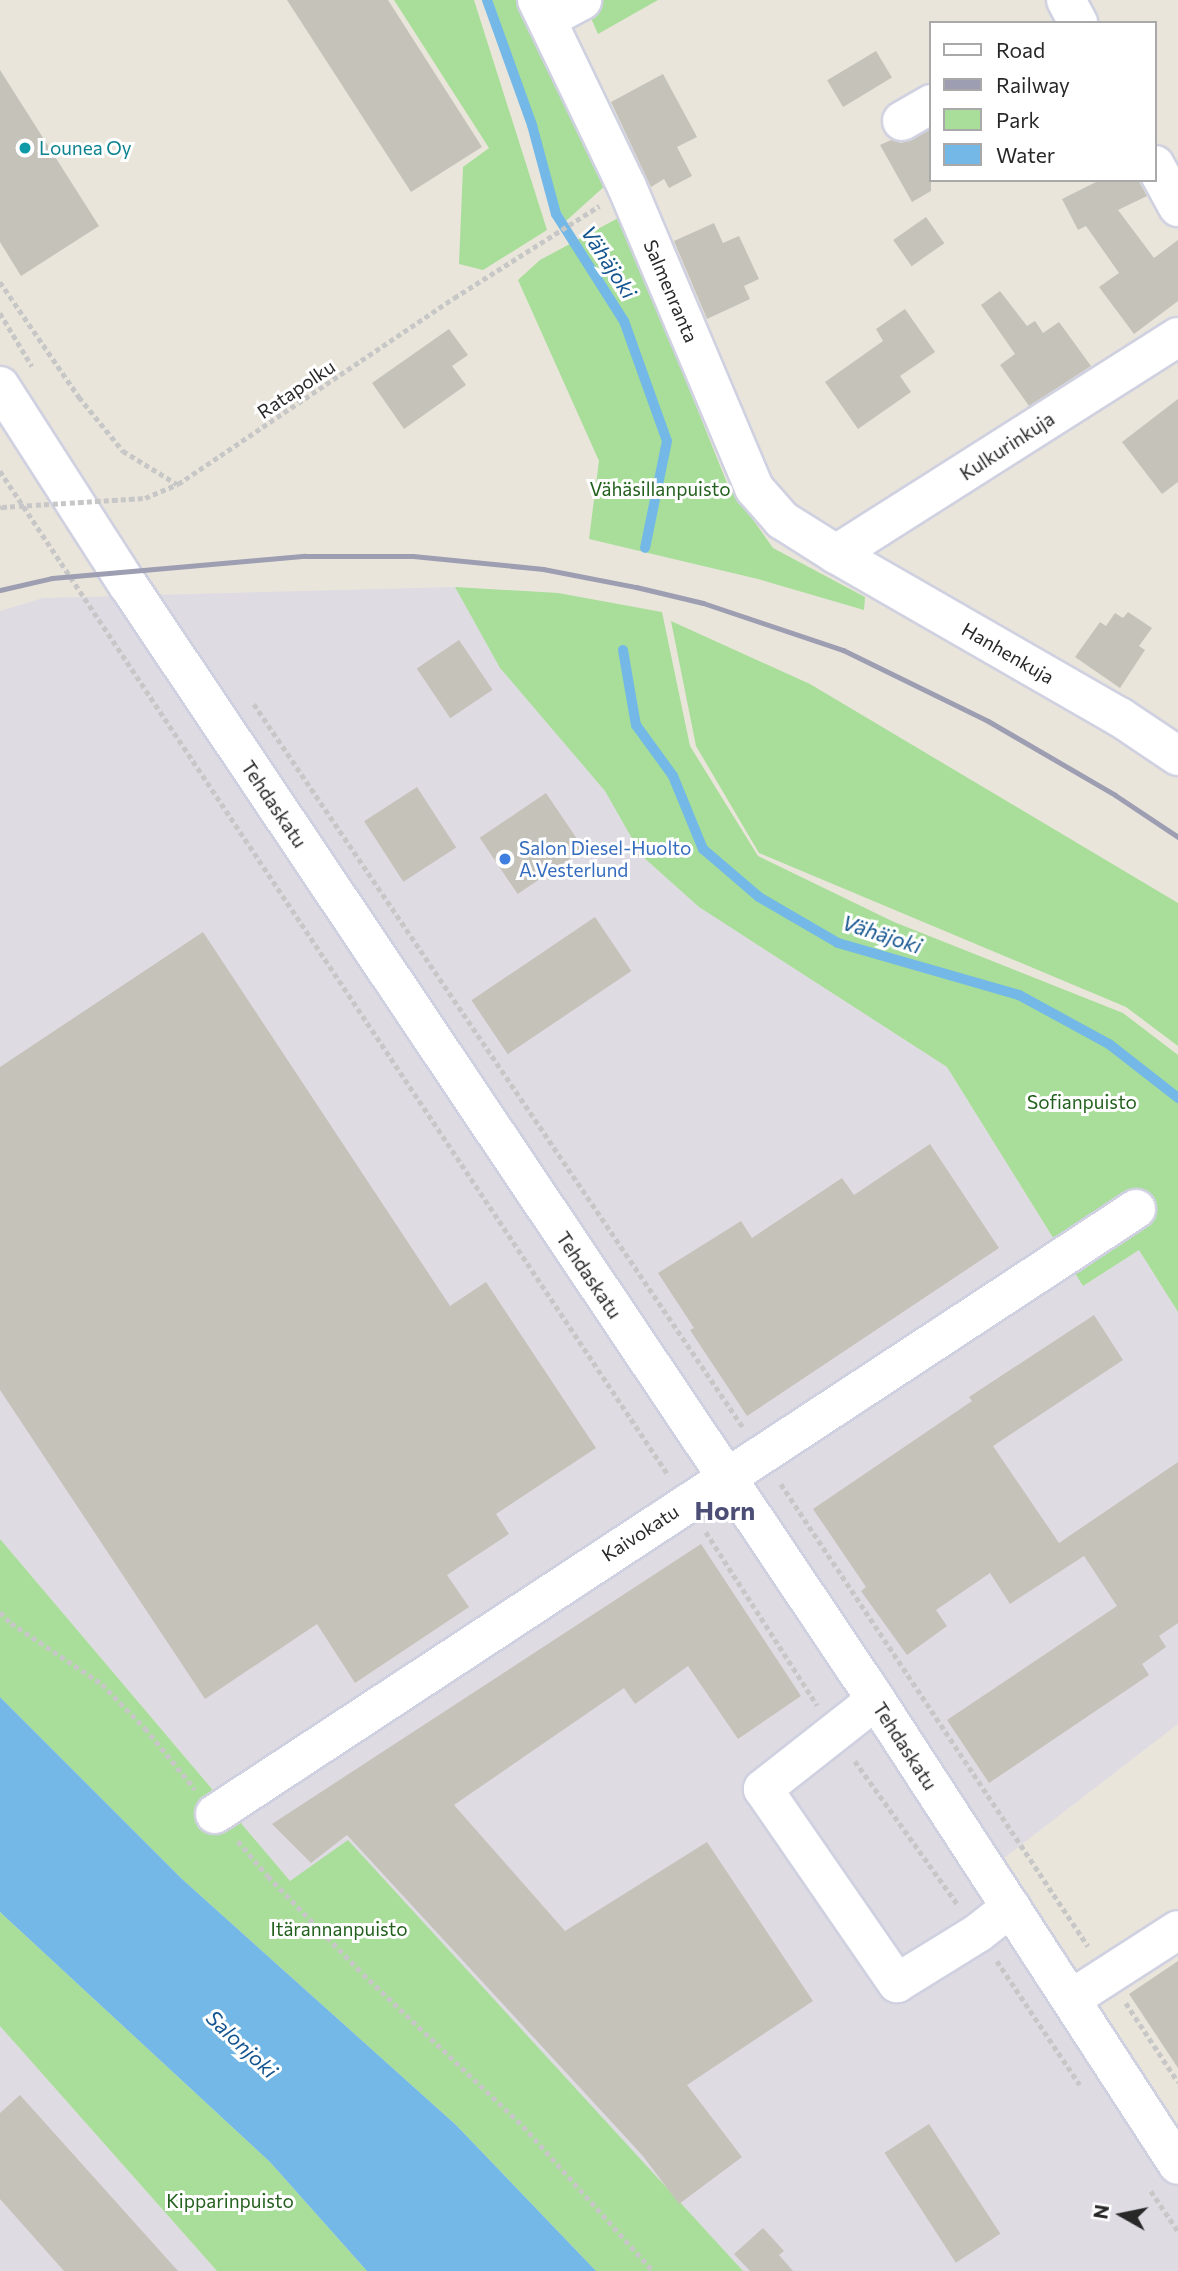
<!DOCTYPE html>
<html>
<head>
<meta charset="utf-8">
<style>
	body { margin:0 }
	#map { position:relative; width:1178px; height:2271px; overflow:hidden; background:#eae5db; font-family:Commissioner,sans-serif }
	div>[style] { position:absolute }
	[style*='--x'] { left:calc(var(--x)*1px); top:calc(var(--y)*1px); width:calc(var(--w)*1px); rotate:calc(var(--a)*1deg) }
	.industrial>* { inset:0; background:#dedbe3 }
	.green>* { inset:0; background:#a8de9a }
	.water>* { inset:0; background:#73b8e6 }
	.stream>* { height:10px; margin:-5px; padding:0 5px; transform-origin:5px; border-radius:5px; background:#73b8e6 }
	.building>* { inset:0; background:#c5c2ba; transform-origin:0 0 }
	.path>* { height:4.5px; margin-top:-2.25px; transform-origin:0; background:repeating-linear-gradient(90deg,#c7c7c7 0 5px,transparent 0 8.5px) }
	.roads { filter:drop-shadow(2px 0 #d0d1e0) drop-shadow(-2px 0 #d0d1e0) drop-shadow(0 2px #d0d1e0) drop-shadow(0 -2px #d0d1e0) }
	.minor>* { height:38px; margin:-19px; padding:0 19px; transform-origin:19px; border-radius:19px; background:#fff }
	.rail>* { height:5px; margin:-2.5px; padding:0 2.5px; transform-origin:2.5px; border-radius:2.5px; background:#9e9eb2 }
	.path-bridge>* { height:4.5px; margin-top:-2.25px; transform-origin:0; background:repeating-linear-gradient(90deg,#c7c7c7 0 5px,transparent 0 8.5px) }
	.dots>* { width:19px; height:19px; translate:-50% -50%; box-sizing:border-box; border:4px solid #fff; border-radius:50% }
	span { translate:-50% -50%; white-space:nowrap; text-align:center; line-height:1.15; -webkit-text-stroke:6px #fff; paint-order:stroke }
	.culture-label { font-size:19px; color:#0d838f }
	.left { translate:0 -50%; text-align:left }
	.street-label { font-size:19px; color:#282828 }
	.park-label { font-size:19px; color:#23601e }
	.shop-label { font-size:19px; color:#366cbe }
	.water-label { font-size:21px; color:#15558f; font-style:italic }
	.district-label { font-size:26px; color:#4c4e76; font-weight:700 }
	.legend { position:absolute; left:929px; top:21px; width:228px; height:161px; box-sizing:border-box; background:#fff; border:2px solid #a9a9a9; margin:0; padding:9px 12px; list-style:none; font-size:21px; color:#282828 }
	.legend li { display:flex; align-items:center; gap:14px; height:35px }
	.legend b { width:35px; border:2px solid #a9a9a9 }
	.north { position:absolute; left:1087px; top:2180px; width:70px; height:70px; -webkit-text-stroke:5px #fff; paint-order:stroke; rotate:279deg; font-size:19px; font-weight:700; line-height:28px; text-align:center; color:#282828 }
	.north::after { content:''; display:block; margin:auto; width:24px; height:32px; background:#282828; clip-path:polygon(50% 0,100% 100%,50% 72%,0 100%) }
</style>
</head>
<body>
<div id="map">
	<div class="industrial">
		<i style="clip-path:polygon(455px 587px,500px 668px,605px 791px,642px 856px,699px 907px,947px 1067px,1083px 1286px,1139px 1250px,1178px 1312px,1178px 1724px,1000px 1861px,1178px 2127px,1178px 2271px,743px 2271px,349px 1841px,290px 1881px,0 1539px,0 611px,43px 598px)"></i>
		<i style="clip-path:polygon(0 2026px,214px 2268px,217px 2271px,0 2271px)"></i>
	</div>
	<div class="green">
		<i style="clip-path:polygon(394px 0,474px 0,547px 230px,483px 270px,459px 264px,463px 167px,489px 148px)"></i>
		<i style="clip-path:polygon(492px 0,516px 0,607px 184px,566px 221px,559px 209px,535px 124px)"></i>
		<i style="clip-path:polygon(583px 0,658px 0,598px 34px)"></i>
		<i style="clip-path:polygon(620px 217px,727px 483px,773px 548px,865px 597px,864px 610px,758px 579px,589px 539px,599px 461px,518px 280px,540px 260px)"></i>
		<i style="clip-path:polygon(455px 587px,558px 593px,662px 612px,690px 746px,758px 856px,894px 922px,1123px 1013px,1178px 1055px,1178px 1312px,1139px 1250px,1083px 1286px,947px 1067px,699px 907px,642px 856px,605px 791px,500px 668px)"></i>
		<i style="clip-path:polygon(671px 621px,810px 684px,1178px 903px,1178px 1046px,1126px 1007px,759px 853px,696px 746px)"></i>
		<i style="clip-path:polygon(0 1539px,290px 1881px,348px 1840px,743px 2271px,596px 2271px,456px 2125px,182px 1879px,0 1697px)"></i>
		<i style="clip-path:polygon(0 1912px,270px 2162px,367px 2271px,217px 2271px,0 2026px)"></i>
	</div>
	<div class="water">
		<i style="clip-path:polygon(0 1697px,182px 1879px,456px 2125px,596px 2271px,367px 2271px,270px 2162px,0 1912px)"></i>
	</div>
	<div class="stream">
		<i style="--x:487;--y:0;--w:133;--a:70.2"></i>
		<i style="--x:532;--y:125;--w:92;--a:74.9"></i>
		<i style="--x:556;--y:214;--w:127;--a:57.6"></i>
		<i style="--x:624;--y:321;--w:127;--a:70.3"></i>
		<i style="--x:667;--y:441;--w:109;--a:101.6"></i>
		<i style="--x:623;--y:650;--w:76;--a:80.2"></i>
		<i style="--x:636;--y:725;--w:63;--a:54"></i>
		<i style="--x:673;--y:776;--w:79;--a:67.7"></i>
		<i style="--x:703;--y:849;--w:74;--a:40.6"></i>
		<i style="--x:759;--y:897;--w:91;--a:30.2"></i>
		<i style="--x:838;--y:943;--w:188;--a:16"></i>
		<i style="--x:1019;--y:995;--w:102;--a:28.6"></i>
		<i style="--x:1109;--y:1044;--w:88;--a:38"></i>
	</div>
	<div class="building">
		<i style="clip-path:polygon(287px 0,388px 0,482px 147px,411px 192px)"></i>
		<i style="left:876px;top:51px;width:31px;height:57px;rotate:59deg"></i>
		<i style="clip-path:polygon(0 70px,99px 226px,21px 276px,0 242px)"></i>
		<i style="clip-path:polygon(663px 74px,697px 137px,677px 147px,692px 176px,669px 188px,664px 179px,651px 187px,611px 102px)"></i>
		<i style="clip-path:polygon(931px 129px,931px 191px,912px 202px,880px 145px,891px 140px,901px 143px,912px 140px)"></i>
		<i style="clip-path:polygon(1100px 180px,1138px 180px,1147px 196px,1118px 210px,1154px 258px,1178px 240px,1178px 301px,1134px 334px,1099px 287px,1119px 273px,1086px 226px,1078px 230px,1062px 199px)"></i>
		<i style="left:926px;top:217px;width:32px;height:40px;rotate:55deg"></i>
		<i style="clip-path:polygon(714px 223px,723px 243px,739px 236px,759px 279px,744px 286px,750px 299px,707px 319px,674px 241px)"></i>
		<i style="clip-path:polygon(1000px 291px,1027px 326px,1035px 321px,1043px 333px,1059px 322px,1091px 366px,1029px 406px,1000px 365px,1015px 354px,981px 305px)"></i>
		<i style="clip-path:polygon(905px 309px,935px 352px,900px 376px,911px 392px,858px 429px,825px 382px,883px 341px,876px 329px)"></i>
		<i style="clip-path:polygon(449px 329px,468px 355px,452px 366px,466px 385px,404px 429px,372px 383px)"></i>
		<i style="clip-path:polygon(1178px 399px,1178px 482px,1162px 494px,1122px 442px)"></i>
		<i style="clip-path:polygon(1128px 612px,1152px 628px,1139px 646px,1145px 650px,1120px 688px,1075px 657px,1100px 622px,1106px 626px,1115px 613px,1123px 618px)"></i>
		<i style="left:459px;top:640px;width:60px;height:51px;rotate:56deg"></i>
		<i style="left:417px;top:787px;width:72px;height:63px;rotate:57deg"></i>
		<i style="left:546px;top:793px;width:68px;height:80px;rotate:56deg"></i>
		<i style="left:595px;top:917px;width:65px;height:149px;rotate:56deg"></i>
		<i style="clip-path:polygon(203px 932px,450px 1306px,486px 1282px,596px 1448px,496px 1514px,509px 1534px,447px 1575px,469px 1607px,355px 1683px,317px 1624px,205px 1699px,0 1390px,0 1067px)"></i>
		<i style="clip-path:polygon(930px 1144px,999px 1248px,747px 1416px,690px 1330px,694px 1328px,658px 1273px,741px 1221px,752px 1238px,842px 1178px,854px 1195px)"></i>
		<i style="clip-path:polygon(1094px 1315px,1123px 1360px,993px 1446px,1059px 1543px,1178px 1462px,1178px 1623px,1159px 1636px,1166px 1647px,1142px 1664px,1149px 1675px,989px 1783px,947px 1720px,1117px 1606px,1084px 1556px,1010px 1604px,990px 1573px,936px 1610px,947px 1626px,907px 1655px,861px 1591px,866px 1587px,813px 1509px,972px 1401px,969px 1397px)"></i>
		<i style="clip-path:polygon(701px 1544px,801px 1696px,738px 1739px,688px 1666px,635px 1704px,624px 1688px,454px 1805px,565px 1931px,707px 1842px,813px 2001px,687px 2085px,742px 2157px,679px 2204px,643px 2156px,347px 1835px,311px 1863px,272px 1824px)"></i>
		<i style="clip-path:polygon(1178px 1961px,1178px 2068px,1129px 1994px)"></i>
		<i style="clip-path:polygon(20px 2095px,178px 2271px,64px 2271px,0 2199px,0 2113px)"></i>
		<i style="left:929px;top:2124px;width:131px;height:53px;rotate:57deg"></i>
		<i style="clip-path:polygon(763px 2228px,784px 2251px,779px 2255px,793px 2271px,750px 2271px,734px 2254px)"></i>
	</div>
	<div class="path">
		<i style="--x:0;--y:282;--w:140;--a:55.5"></i>
		<i style="--x:79;--y:397;--w:70;--a:50.8"></i>
		<i style="--x:123;--y:451;--w:63;--a:31.4"></i>
		<i style="--x:0;--y:313;--w:62;--a:58.9"></i>
		<i style="--x:0;--y:471;--w:1207;--a:56.35"></i>
		<i style="--x:145;--y:498;--w:36;--a:-23"></i>
		<i style="--x:178;--y:484;--w:333;--a:-34"></i>
		<i style="--x:454;--y:298;--w:172;--a:-32.4"></i>
		<i style="--x:0;--y:508;--w:2;--a:-27"></i>
		<i style="--x:254;--y:704;--w:873;--a:55.93"></i>
		<i style="--x:781;--y:1484;--w:555;--a:56.4"></i>
		<i style="--x:706;--y:1532;--w:206;--a:57.3"></i>
		<i style="--x:0;--y:1612;--w:16;--a:45"></i>
		<i style="--x:11;--y:1623;--w:110;--a:33.8"></i>
		<i style="--x:102;--y:1684;--w:62;--a:45.7"></i>
		<i style="--x:145;--y:1728;--w:79;--a:50.7"></i>
		<i style="--x:855;--y:1761;--w:177;--a:54.4"></i>
		<i style="--x:238;--y:1841;--w:46;--a:49.4"></i>
		<i style="--x:268;--y:1876;--w:136;--a:45.9"></i>
		<i style="--x:363;--y:1974;--w:221;--a:43.5"></i>
		<i style="--x:523;--y:2126;--w:195;--a:48.1"></i>
		<i style="--x:997;--y:1961;--w:149;--a:56.2"></i>
		<i style="--x:1126;--y:2003;--w:95;--a:56.6"></i>
		<i style="--x:1151;--y:2191;--w:48;--a:56"></i>
	</div>
	<div class="roads">
		<div class="minor">
			<i style="--x:537;--y:0;--w:208;--a:64.3"></i>
			<i style="--x:627;--y:187;--w:327;--a:67.1"></i>
			<i style="--x:754;--y:488;--w:43;--a:48.8"></i>
			<i style="--x:782;--y:520;--w:64;--a:32.2"></i>
			<i style="--x:836;--y:554;--w:327;--a:29.9"></i>
			<i style="--x:1120;--y:717;--w:70;--a:33.9"></i>
			<i style="--x:1066;--y:0;--w:26;--a:62"></i>
			<i style="--x:547;--y:19;--w:40;--a:-28"></i>
			<i style="--x:902;--y:121;--w:34;--a:-30"></i>
			<i style="--x:1155;--y:165;--w:48;--a:61.3"></i>
			<i style="--x:0;--y:386;--w:237;--a:57.3"></i>
			<i style="--x:128;--y:585;--w:1343;--a:56.14"></i>
			<i style="--x:876;--y:1700;--w:554;--a:57"></i>
			<i style="--x:836;--y:554;--w:405;--a:-32.4"></i>
			<i style="--x:876;--y:1700;--w:144;--a:141.8"></i>
			<i style="--x:763;--y:1789;--w:236;--a:55.4"></i>
			<i style="--x:897;--y:1983;--w:95;--a:-31.7"></i>
			<i style="--x:978;--y:1933;--w:42;--a:-38.2"></i>
			<i style="--x:215;--y:1814;--w:1102;--a:-33.3"></i>
			<i style="--x:1071;--y:1999;--w:127;--a:-32.8"></i>
		</div>
	</div>
	<div class="rail">
		<i style="--x:0;--y:590;--w:53;--a:-13"></i>
		<i style="--x:52;--y:578;--w:254;--a:-5"></i>
		<i style="--x:305;--y:556;--w:108;--a:0"></i>
		<i style="--x:413;--y:556;--w:131;--a:5.7"></i>
		<i style="--x:543;--y:569;--w:95;--a:11"></i>
		<i style="--x:636;--y:587;--w:69;--a:13.4"></i>
		<i style="--x:703;--y:603;--w:148;--a:18.6"></i>
		<i style="--x:843;--y:650;--w:161;--a:26.1"></i>
		<i style="--x:988;--y:721;--w:147;--a:30.2"></i>
		<i style="--x:1115;--y:795;--w:76;--a:33.7"></i>
	</div>
	<div class="path-bridge">
		<i style="--x:2;--y:507;--w:143;--a:-3.6"></i>
	</div>
	<div class="dots">
		<i style="left:25px;top:148px;background:#0f9aa8"></i>
		<i style="left:505px;top:859px;background:#3f7fe0"></i>
	</div>
	<div class="culture-label">
		<span class="left" style="left:39px;top:148px">Lounea Oy</span>
	</div>
	<div class="street-label">
		<span style="left:671px;top:291px;rotate:67deg">Salmenranta</span>
		<span style="left:296px;top:389px;rotate:-34deg">Ratapolku</span>
		<span style="left:1007px;top:446px;rotate:-33deg">Kulkurinkuja</span>
		<span style="left:1008px;top:653px;rotate:30deg">Hanhenkuja</span>
		<span style="left:274px;top:804px;rotate:56deg">Tehdaskatu</span>
		<span style="left:589px;top:1275px;rotate:56deg">Tehdaskatu</span>
		<span style="left:640px;top:1533px;rotate:-33deg">Kaivokatu</span>
		<span style="left:905px;top:1746px;rotate:57deg">Tehdaskatu</span>
	</div>
	<div class="park-label">
		<span style="left:660px;top:489px">Vähäsillanpuisto</span>
		<span style="left:1082px;top:1102px">Sofianpuisto</span>
		<span style="left:339px;top:1929px">Itärannanpuisto</span>
		<span style="left:230px;top:2201px">Kipparinpuisto</span>
	</div>
	<div class="shop-label">
		<span class="left" style="left:519px;top:859px">Salon Diesel-Huolto<br>A.Vesterlund</span>
	</div>
	<div class="water-label">
		<span style="left:609px;top:262px;rotate:57deg">Vähäjoki</span>
		<span style="left:882px;top:934px;rotate:18deg">Vähäjoki</span>
		<span style="left:242px;top:2044px;rotate:43deg">Salonjoki</span>
	</div>
	<div class="district-label">
		<span style="left:725px;top:1510px">Horn</span>
	</div>
	<ul class="legend">
	<li><b style="height:9px;background:#fff"></b>Road</li>
	<li><b style="height:9px;background:#9e9eb2"></b>Railway</li>
	<li><b style="height:19px;background:#a8de9a"></b>Park</li>
	<li><b style="height:19px;background:#73b8e6"></b>Water</li>
	</ul>
	<div class="north">N</div>
</div>
</body>
</html>
